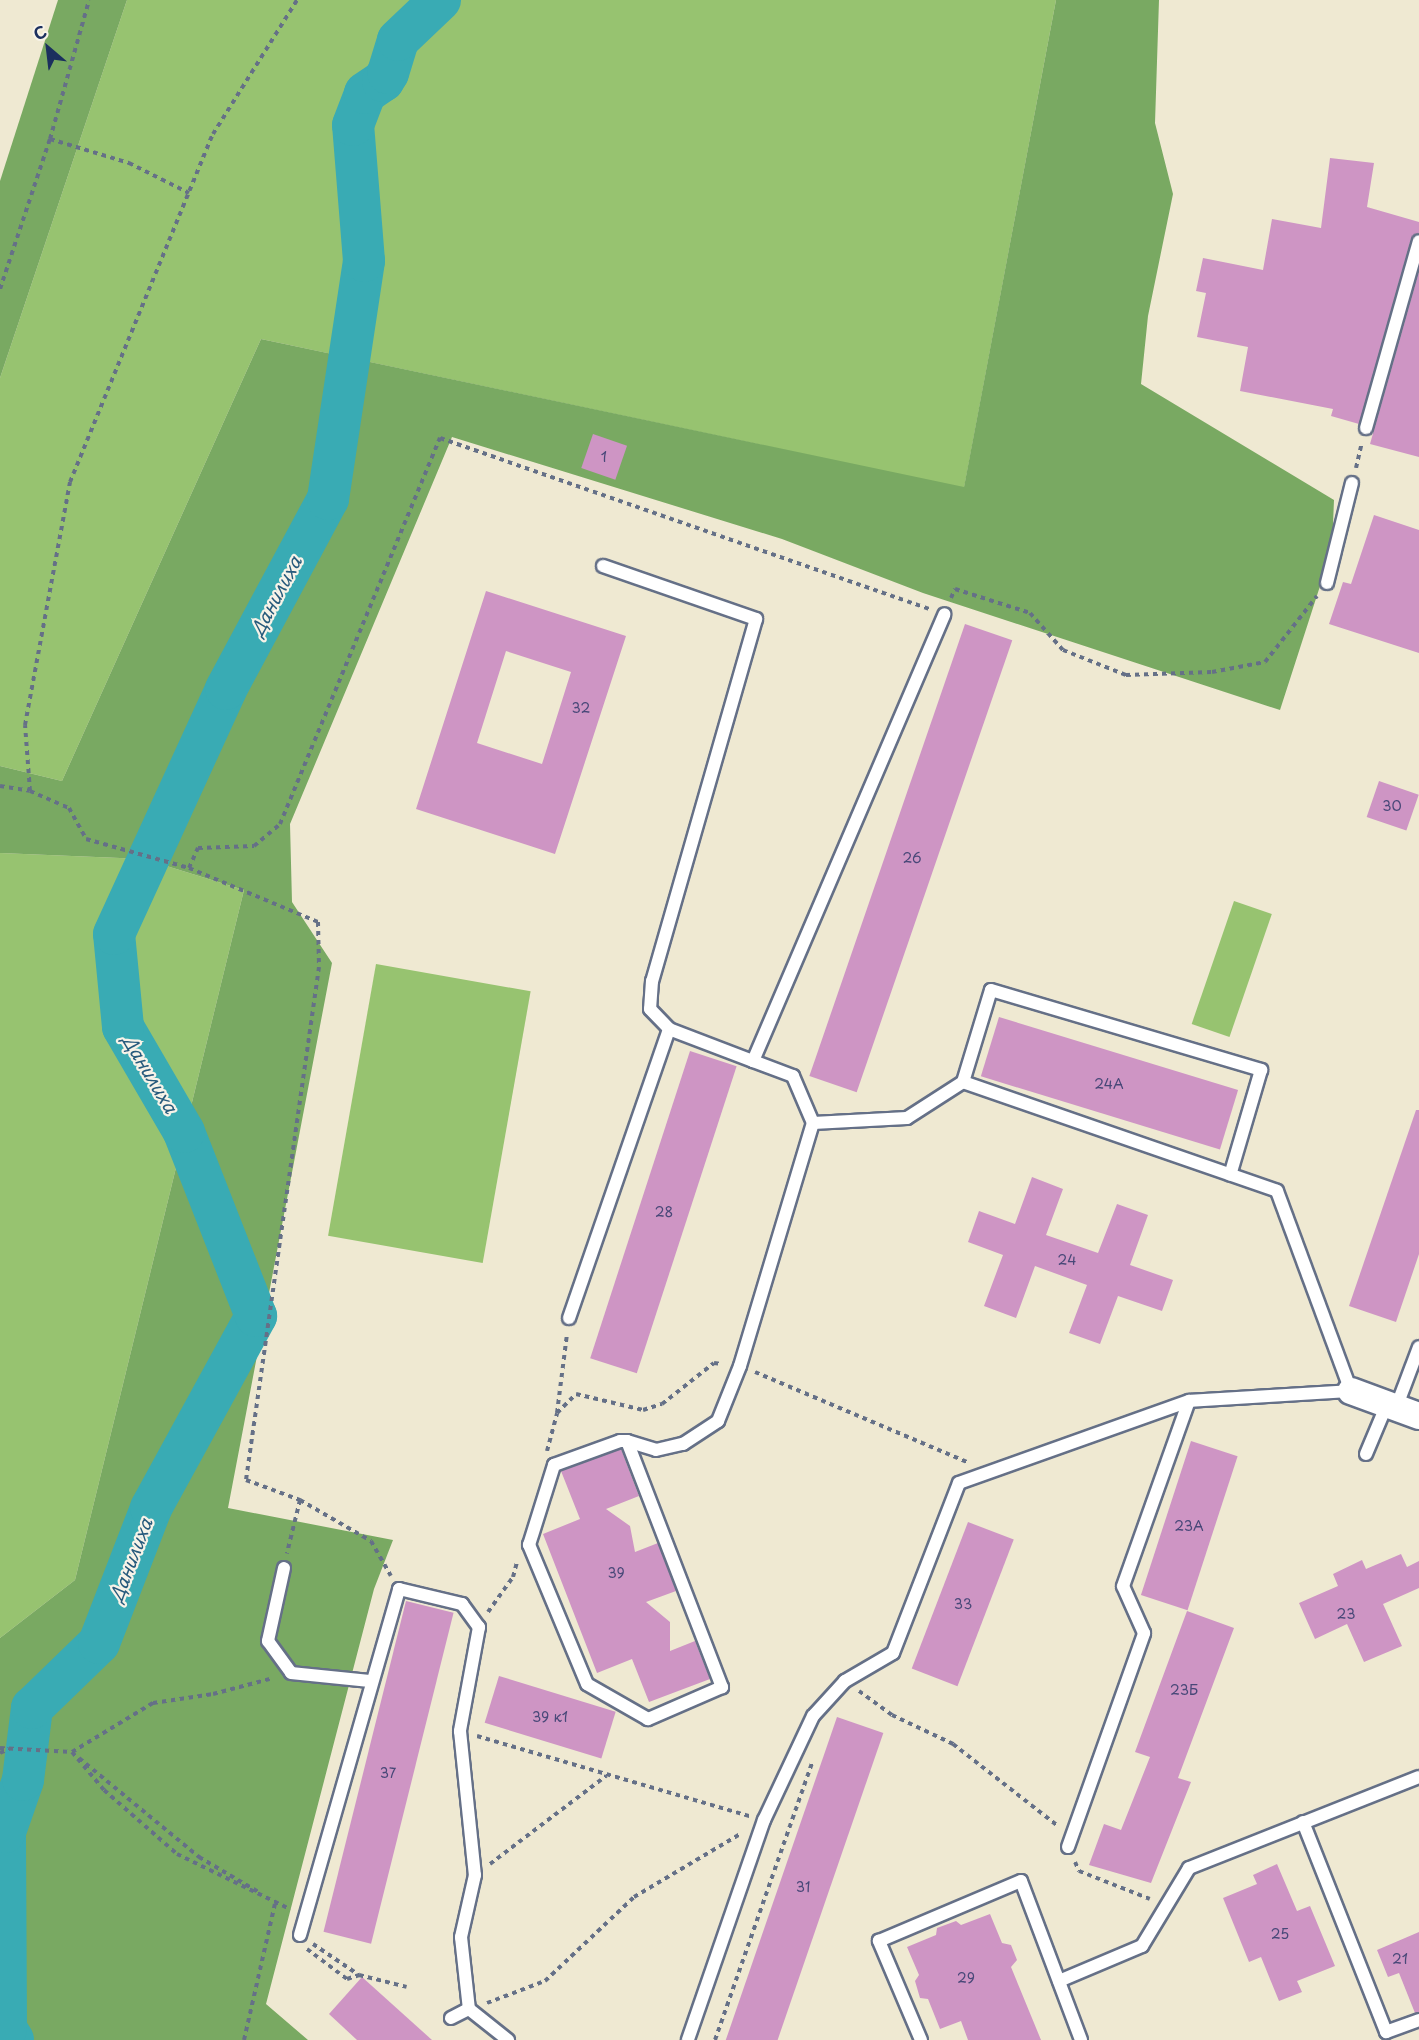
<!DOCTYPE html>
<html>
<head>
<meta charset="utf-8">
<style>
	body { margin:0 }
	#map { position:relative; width:1419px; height:2040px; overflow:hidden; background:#efe9d2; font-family:"Playpen Sans",sans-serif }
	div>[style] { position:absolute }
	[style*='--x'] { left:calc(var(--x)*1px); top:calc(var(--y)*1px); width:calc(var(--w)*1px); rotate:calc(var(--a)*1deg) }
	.green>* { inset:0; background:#97c370; transform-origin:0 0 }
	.forest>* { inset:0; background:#79a962 }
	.river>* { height:42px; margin:-21px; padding:0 21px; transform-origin:21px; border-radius:21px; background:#39abb4 }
	.building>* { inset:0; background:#ce95c4; transform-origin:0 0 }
	.path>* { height:4px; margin-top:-2px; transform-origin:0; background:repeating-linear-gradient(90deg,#657087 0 4.5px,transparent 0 9px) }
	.roads { filter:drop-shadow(2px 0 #657087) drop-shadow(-2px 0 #657087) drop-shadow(0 2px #657087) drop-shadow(0 -2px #657087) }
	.service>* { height:12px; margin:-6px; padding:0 6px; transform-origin:6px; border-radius:6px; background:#fff }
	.minor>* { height:26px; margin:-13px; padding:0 13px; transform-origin:13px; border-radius:13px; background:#fff }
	span { translate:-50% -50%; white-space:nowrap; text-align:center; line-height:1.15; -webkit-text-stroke:4.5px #f7f3e8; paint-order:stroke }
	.number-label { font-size:14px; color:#484878 }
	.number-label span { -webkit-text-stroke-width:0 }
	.water-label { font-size:18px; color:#265a7c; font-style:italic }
	.north { position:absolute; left:18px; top:18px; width:60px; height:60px; -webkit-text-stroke:4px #f7f3e8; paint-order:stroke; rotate:332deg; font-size:16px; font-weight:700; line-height:24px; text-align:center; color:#1b2f5e }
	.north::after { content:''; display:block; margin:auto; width:21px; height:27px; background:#1b2f5e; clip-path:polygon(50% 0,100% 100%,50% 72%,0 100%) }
</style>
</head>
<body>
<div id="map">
	<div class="green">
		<i style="clip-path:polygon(127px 0,1056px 0,964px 488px,261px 339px,62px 781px,0 766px,0 378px)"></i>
		<i style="clip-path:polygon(0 853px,144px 859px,244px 890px,75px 1580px,0 1638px)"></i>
		<i style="left:1234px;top:901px;width:40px;height:130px;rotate:19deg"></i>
		<i style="left:376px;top:964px;width:157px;height:276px;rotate:10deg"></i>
	</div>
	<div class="forest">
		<i style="clip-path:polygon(58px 0,127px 0,0 378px,0 181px)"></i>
		<i style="clip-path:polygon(1056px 0,1159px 0,1155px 123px,1173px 194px,1148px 316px,1141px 384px,1334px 500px,1332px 549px,1280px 710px,923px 593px,782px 539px,452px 437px,290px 824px,292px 902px,332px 963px,228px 1508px,393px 1540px,374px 1589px,266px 2004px,308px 2040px,0 2040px,0 1638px,75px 1580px,244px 890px,144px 859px,0 853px,0 766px,62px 781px,261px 339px,964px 487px)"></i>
	</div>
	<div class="river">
		<i style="--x:13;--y:2040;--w:13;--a:-122"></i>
		<i style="--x:6;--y:2029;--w:197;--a:-90.3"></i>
		<i style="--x:5;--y:1832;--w:55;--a:-70.9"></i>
		<i style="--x:23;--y:1780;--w:73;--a:-82.9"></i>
		<i style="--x:32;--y:1708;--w:93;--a:-44.1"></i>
		<i style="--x:99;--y:1643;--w:145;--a:-68.9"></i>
		<i style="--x:151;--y:1508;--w:219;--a:-61.3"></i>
		<i style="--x:256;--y:1316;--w:198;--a:-111.4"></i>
		<i style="--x:184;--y:1132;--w:121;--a:-120.2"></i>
		<i style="--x:123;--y:1027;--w:93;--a:-95.5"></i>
		<i style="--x:114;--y:934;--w:269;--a:-65.4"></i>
		<i style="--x:226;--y:689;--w:216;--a:-61.8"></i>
		<i style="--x:328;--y:499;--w:241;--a:-81.4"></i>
		<i style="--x:364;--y:261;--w:136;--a:-94.6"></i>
		<i style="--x:353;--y:125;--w:34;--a:-69"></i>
		<i style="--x:365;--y:93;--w:22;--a:-34"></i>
		<i style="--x:383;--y:81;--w:9;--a:-58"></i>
		<i style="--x:388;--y:73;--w:34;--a:-73"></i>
		<i style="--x:398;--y:40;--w:58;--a:-43.6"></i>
	</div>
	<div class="building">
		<i style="clip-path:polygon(1330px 158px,1374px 163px,1367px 207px,1419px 222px,1419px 233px,1411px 239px,1359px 424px,1331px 416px,1333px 409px,1240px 391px,1248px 347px,1197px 337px,1206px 293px,1196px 291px,1203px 258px,1263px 270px,1272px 219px,1321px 228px)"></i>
		<i style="clip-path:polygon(1419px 271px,1419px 457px,1370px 444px)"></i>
		<i style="left:593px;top:434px;width:36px;height:36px;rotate:19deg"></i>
		<i style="clip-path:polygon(1374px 515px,1419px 530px,1419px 653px,1329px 624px,1343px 582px,1351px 584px)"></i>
		<i style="clip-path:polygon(evenodd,486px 591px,626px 636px,555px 854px,416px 809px,486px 591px,506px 651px,571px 672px,542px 764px,477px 743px,506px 651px)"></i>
		<i style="left:965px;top:624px;width:50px;height:478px;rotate:19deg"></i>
		<i style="left:1379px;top:781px;width:42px;height:38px;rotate:19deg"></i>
		<i style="left:999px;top:1017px;width:250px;height:62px;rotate:17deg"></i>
		<i style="left:690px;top:1051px;width:49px;height:323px;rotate:18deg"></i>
		<i style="clip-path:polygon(1416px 1110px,1419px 1110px,1419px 1254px,1396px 1322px,1349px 1306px)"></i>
		<i style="clip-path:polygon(1032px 1177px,1063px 1189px,1046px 1235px,1098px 1253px,1117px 1204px,1148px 1215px,1130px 1265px,1173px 1280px,1162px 1311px,1118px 1296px,1100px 1344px,1069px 1333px,1087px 1285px,1035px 1266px,1016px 1318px,984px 1306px,1003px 1255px,968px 1242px,979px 1211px,1015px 1224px)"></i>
		<i style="left:1191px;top:1441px;width:49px;height:162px;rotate:18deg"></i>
		<i style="clip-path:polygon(621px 1449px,639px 1496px,606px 1509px,630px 1526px,635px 1552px,658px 1543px,676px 1591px,646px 1602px,670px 1622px,670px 1651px,695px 1641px,710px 1679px,649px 1702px,632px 1659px,597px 1673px,543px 1534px,580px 1519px,561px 1471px)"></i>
		<i style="left:968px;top:1522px;width:49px;height:157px;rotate:21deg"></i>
		<i style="clip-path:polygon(1401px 1554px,1407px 1567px,1419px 1561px,1419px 1588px,1383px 1604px,1402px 1646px,1364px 1662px,1347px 1624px,1315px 1639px,1299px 1603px,1338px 1586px,1333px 1574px,1362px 1560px,1366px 1569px)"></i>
		<i style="left:406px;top:1601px;width:49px;height:341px;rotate:14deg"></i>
		<i style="clip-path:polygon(1187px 1611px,1234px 1628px,1178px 1778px,1191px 1782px,1151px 1883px,1089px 1865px,1104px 1824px,1121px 1830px,1150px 1757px,1135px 1752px)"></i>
		<i style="left:499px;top:1676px;width:122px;height:49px;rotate:17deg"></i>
		<i style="left:837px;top:1717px;width:49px;height:343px;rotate:19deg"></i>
		<i style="clip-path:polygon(1277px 1864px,1297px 1911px,1310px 1906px,1335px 1966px,1297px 1981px,1302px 1992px,1279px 2001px,1261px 1957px,1249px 1962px,1223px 1898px,1257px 1884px,1253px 1875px)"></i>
		<i style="clip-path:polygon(990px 1914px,1002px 1943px,1011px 1945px,1017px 1960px,1011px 1967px,1041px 2040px,968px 2040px,961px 2021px,940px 2029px,928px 1999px,920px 1998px,915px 1981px,919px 1975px,907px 1947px,936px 1935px,937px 1928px,956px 1921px,961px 1925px)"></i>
		<i style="clip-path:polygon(1419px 1932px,1419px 2012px,1415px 2013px,1399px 1973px,1388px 1977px,1377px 1950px)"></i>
		<i style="clip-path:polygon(362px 1977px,432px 2040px,357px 2040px,329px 2014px)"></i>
	</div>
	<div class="path">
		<i style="--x:50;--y:139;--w:83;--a:16.9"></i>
		<i style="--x:129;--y:163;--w:67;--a:26.6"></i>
		<i style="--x:0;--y:289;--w:158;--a:-71.6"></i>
		<i style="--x:50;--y:139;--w:144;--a:-74.3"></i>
		<i style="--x:1356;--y:468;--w:26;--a:-77"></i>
		<i style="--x:951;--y:598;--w:10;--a:-66"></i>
		<i style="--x:955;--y:589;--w:79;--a:17.7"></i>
		<i style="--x:1030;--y:613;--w:50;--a:48.3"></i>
		<i style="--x:1063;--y:650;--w:68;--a:21.6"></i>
		<i style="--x:1126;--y:675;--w:86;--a:-2"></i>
		<i style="--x:1212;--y:672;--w:54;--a:-10.7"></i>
		<i style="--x:1265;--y:662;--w:84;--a:-51.8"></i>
		<i style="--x:0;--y:786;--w:30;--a:9"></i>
		<i style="--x:30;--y:791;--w:43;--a:23.6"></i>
		<i style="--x:69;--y:808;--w:35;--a:61"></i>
		<i style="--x:86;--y:839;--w:107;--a:15.7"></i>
		<i style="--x:189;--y:868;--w:140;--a:22.7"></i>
		<i style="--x:318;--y:922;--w:45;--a:88.7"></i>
		<i style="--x:319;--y:967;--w:518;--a:98.1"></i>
		<i style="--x:246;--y:1480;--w:58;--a:20.3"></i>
		<i style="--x:300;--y:1500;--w:55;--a:103.8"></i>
		<i style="--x:30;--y:791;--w:66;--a:-94.3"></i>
		<i style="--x:25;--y:725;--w:247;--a:-79.5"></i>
		<i style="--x:70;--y:482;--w:376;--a:-67.7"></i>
		<i style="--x:213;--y:134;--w:158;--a:-57.9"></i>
		<i style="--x:189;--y:868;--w:22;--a:-66"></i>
		<i style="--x:198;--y:848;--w:56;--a:-2"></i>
		<i style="--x:254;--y:846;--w:34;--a:-40"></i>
		<i style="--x:280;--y:824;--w:418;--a:-67.5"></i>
		<i style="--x:440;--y:438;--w:518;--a:19.27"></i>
		<i style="--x:755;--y:1372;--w:230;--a:23"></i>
		<i style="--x:557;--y:1413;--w:80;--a:-82.8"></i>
		<i style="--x:547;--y:1451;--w:39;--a:-75"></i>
		<i style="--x:557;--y:1413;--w:27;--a:-45"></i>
		<i style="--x:576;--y:1394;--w:69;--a:13.4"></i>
		<i style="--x:643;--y:1410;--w:20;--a:-18"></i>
		<i style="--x:662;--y:1404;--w:66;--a:-38.3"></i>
		<i style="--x:714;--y:1363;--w:8;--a:7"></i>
		<i style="--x:300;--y:1500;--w:82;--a:30"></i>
		<i style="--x:371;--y:1541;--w:40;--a:60.3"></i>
		<i style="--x:488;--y:1612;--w:43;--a:-54.5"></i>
		<i style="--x:513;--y:1577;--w:16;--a:-75"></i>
		<i style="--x:859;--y:1691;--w:41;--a:36"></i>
		<i style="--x:892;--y:1715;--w:68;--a:25.4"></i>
		<i style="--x:953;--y:1744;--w:133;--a:38"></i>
		<i style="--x:477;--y:1736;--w:284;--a:16.4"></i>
		<i style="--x:0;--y:1748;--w:72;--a:3.2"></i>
		<i style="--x:72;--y:1752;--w:95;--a:-31.2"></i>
		<i style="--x:153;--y:1703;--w:61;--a:-8.5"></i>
		<i style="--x:213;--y:1694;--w:62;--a:-14.9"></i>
		<i style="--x:72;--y:1752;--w:50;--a:49.9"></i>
		<i style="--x:104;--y:1790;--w:97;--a:41.2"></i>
		<i style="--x:177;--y:1854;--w:126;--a:26"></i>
		<i style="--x:0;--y:1753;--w:10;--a:-24"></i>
		<i style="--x:79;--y:1758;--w:156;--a:39.5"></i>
		<i style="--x:199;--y:1857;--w:71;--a:30.5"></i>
		<i style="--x:1075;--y:1862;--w:10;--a:66"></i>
		<i style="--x:1079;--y:1871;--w:76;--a:21.5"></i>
		<i style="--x:490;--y:1864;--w:146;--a:-37.2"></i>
		<i style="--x:313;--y:1944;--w:55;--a:34"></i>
		<i style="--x:359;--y:1975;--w:49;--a:14"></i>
		<i style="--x:307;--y:1949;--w:50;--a:36.9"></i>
		<i style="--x:347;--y:1979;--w:13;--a:-18"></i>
		<i style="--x:487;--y:2003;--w:62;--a:-20.8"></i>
		<i style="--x:545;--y:1981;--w:122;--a:-43.3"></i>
		<i style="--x:634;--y:1897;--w:123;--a:-30.7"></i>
		<i style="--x:244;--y:2040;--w:140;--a:-77.2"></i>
		<i style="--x:715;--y:2040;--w:293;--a:-70.7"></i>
	</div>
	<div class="roads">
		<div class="service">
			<i style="--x:1366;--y:428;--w:194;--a:-74.2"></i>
			<i style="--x:603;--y:566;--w:162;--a:19.1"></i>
			<i style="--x:756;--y:619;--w:377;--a:106"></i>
			<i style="--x:652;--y:981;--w:28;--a:94"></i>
			<i style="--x:650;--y:1009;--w:28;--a:46"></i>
			<i style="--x:1327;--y:583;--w:103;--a:-76"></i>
			<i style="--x:963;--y:1082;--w:96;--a:-73.1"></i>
			<i style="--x:991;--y:990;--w:282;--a:16.5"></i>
			<i style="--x:1261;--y:1070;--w:109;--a:106.4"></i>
			<i style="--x:813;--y:1123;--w:51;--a:-113.1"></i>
			<i style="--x:793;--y:1076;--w:43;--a:-159.4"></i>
			<i style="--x:753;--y:1061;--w:486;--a:-66.8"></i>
			<i style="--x:569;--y:1318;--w:306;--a:-70.9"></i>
			<i style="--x:669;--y:1029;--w:90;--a:20.9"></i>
			<i style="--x:1396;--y:1408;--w:65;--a:-69.3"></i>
			<i style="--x:627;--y:1441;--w:264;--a:68.9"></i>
			<i style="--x:722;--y:1687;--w:81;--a:156.6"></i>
			<i style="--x:648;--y:1719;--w:70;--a:-150.2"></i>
			<i style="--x:587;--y:1684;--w:151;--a:-112.6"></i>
			<i style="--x:529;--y:1545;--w:84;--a:-72.6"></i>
			<i style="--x:554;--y:1465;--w:70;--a:-20"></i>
			<i style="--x:620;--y:1441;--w:7;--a:0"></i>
			<i style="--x:627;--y:1441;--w:30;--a:17"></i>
			<i style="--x:656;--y:1450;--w:28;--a:-13"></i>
			<i style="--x:683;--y:1444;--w:42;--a:-33.3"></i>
			<i style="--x:718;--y:1421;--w:59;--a:-68.2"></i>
			<i style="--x:740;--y:1366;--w:254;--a:-73.3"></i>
			<i style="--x:813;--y:1123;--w:94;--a:-3"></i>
			<i style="--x:907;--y:1118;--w:67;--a:-32.7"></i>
			<i style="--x:963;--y:1082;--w:332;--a:19.1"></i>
			<i style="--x:1277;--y:1191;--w:213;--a:69.7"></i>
			<i style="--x:1351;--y:1391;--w:162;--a:176.5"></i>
			<i style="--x:1189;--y:1401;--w:244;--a:160.4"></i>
			<i style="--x:959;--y:1483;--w:182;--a:111.2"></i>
			<i style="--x:893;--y:1653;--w:56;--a:149.7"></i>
			<i style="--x:845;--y:1681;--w:47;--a:132.4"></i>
			<i style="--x:813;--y:1716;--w:115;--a:115.2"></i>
			<i style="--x:764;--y:1820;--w:233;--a:109.1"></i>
			<i style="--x:1366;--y:1454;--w:54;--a:-67.2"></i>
			<i style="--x:284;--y:1568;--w:75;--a:102.4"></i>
			<i style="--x:268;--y:1641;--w:39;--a:54"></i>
			<i style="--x:291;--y:1673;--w:79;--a:5.8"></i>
			<i style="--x:1303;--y:1822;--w:226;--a:68.4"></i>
			<i style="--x:1386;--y:2032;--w:35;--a:-20"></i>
			<i style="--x:1068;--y:1847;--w:227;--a:-70.4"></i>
			<i style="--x:1144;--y:1633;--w:51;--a:-114.1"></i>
			<i style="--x:1123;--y:1586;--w:196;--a:-70.4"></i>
			<i style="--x:300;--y:1935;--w:360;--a:-74"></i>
			<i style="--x:399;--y:1589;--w:65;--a:13.4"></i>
			<i style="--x:462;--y:1604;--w:29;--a:54"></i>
			<i style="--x:479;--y:1627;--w:106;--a:100.4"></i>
			<i style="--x:460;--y:1731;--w:145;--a:84.1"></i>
			<i style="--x:475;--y:1875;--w:64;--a:102.7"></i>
			<i style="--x:461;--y:1937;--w:72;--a:83.7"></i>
			<i style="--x:469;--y:2009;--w:50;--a:38.5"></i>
			<i style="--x:1059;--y:1981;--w:90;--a:-22.9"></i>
			<i style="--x:1142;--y:1946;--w:91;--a:-58.9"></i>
			<i style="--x:1189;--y:1868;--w:247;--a:-21.6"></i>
			<i style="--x:451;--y:2018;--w:20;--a:-27"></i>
			<i style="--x:921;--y:2040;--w:108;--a:-113"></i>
			<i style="--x:879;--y:1941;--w:154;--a:-22.9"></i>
			<i style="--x:1021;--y:1881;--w:170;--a:69.3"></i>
		</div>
		<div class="minor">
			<i style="--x:1351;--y:1391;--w:72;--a:20.2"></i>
		</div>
	</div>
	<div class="number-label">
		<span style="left:604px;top:457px">1</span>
		<span style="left:581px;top:708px">32</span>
		<span style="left:1392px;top:806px">30</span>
		<span style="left:912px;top:858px">26</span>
		<span style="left:1109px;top:1084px">24А</span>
		<span style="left:664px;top:1212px">28</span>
		<span style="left:1067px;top:1260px">24</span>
		<span style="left:1189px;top:1526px">23А</span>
		<span style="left:616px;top:1573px">39</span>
		<span style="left:963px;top:1604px">33</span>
		<span style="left:1346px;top:1614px">23</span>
		<span style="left:1184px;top:1690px">23Б</span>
		<span style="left:550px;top:1717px">39 к1</span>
		<span style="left:388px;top:1773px">37</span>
		<span style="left:803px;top:1887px">31</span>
		<span style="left:1280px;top:1934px">25</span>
		<span style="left:1400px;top:1959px">21</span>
		<span style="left:966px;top:1978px">29</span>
	</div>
	<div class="water-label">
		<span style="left:276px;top:596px;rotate:-62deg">Данилиха</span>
		<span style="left:150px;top:1074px;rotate:59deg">Данилиха</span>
		<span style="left:131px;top:1560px;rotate:-69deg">Данилиха</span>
	</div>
	<div class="north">С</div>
</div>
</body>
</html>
